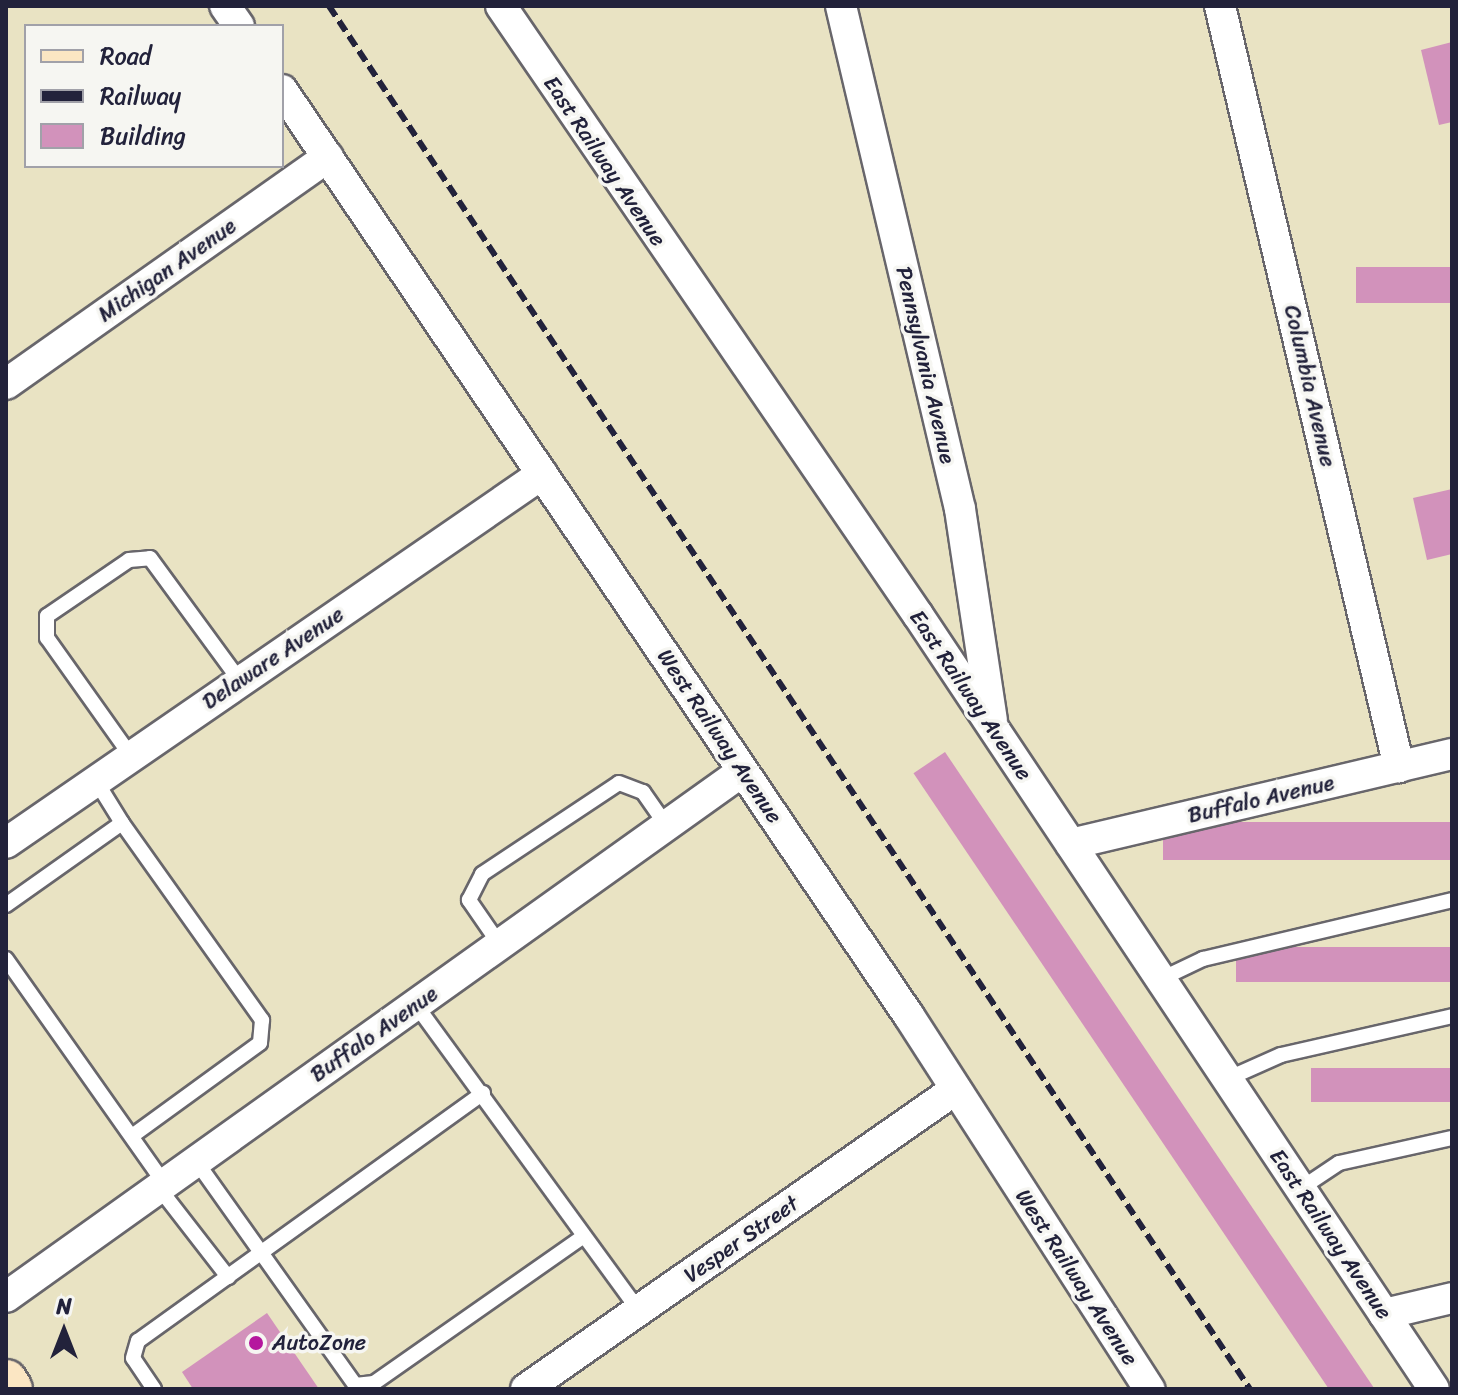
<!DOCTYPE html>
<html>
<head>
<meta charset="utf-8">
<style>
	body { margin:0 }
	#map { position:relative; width:1458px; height:1395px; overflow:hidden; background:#e9e3c3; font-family:Sriracha,sans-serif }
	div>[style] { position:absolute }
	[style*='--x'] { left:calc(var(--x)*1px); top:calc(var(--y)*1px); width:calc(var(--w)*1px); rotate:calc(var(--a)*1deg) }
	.building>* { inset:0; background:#d292bb; transform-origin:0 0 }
	.roads { filter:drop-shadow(2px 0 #68666b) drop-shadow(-2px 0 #68666b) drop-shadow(0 2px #68666b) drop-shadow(0 -2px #68666b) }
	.lane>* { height:14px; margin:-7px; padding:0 7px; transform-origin:7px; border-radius:7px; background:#fff }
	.street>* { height:30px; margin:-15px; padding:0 15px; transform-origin:15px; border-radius:15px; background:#fff }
	.secondary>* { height:42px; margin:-21px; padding:0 21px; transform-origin:21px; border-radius:21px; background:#fbe6c3 }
	.rail>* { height:6px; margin-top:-3px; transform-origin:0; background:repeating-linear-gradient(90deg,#22223b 0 12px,transparent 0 18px) }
	.dots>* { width:22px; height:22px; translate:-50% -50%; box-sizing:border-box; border:4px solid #f6f6f2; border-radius:50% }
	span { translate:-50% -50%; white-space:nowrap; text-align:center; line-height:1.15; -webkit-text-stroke:7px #f6f6f2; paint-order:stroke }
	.street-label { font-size:22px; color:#22223b }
	.poi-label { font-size:22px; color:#22223b }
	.left { translate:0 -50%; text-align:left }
	.frame { position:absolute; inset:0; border:8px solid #22223b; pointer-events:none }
	.legend { position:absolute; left:24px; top:24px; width:260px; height:144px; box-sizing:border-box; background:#f6f6f2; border:2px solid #a1a1a9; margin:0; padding:10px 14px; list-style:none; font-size:24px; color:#22223b }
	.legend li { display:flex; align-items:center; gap:16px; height:40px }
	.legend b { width:40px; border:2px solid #a1a1a9 }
	.north { position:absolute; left:24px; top:1291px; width:80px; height:80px; -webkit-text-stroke:6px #f6f6f2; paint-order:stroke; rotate:0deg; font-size:22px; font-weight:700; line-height:32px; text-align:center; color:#22223b }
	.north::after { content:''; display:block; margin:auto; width:28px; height:36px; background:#22223b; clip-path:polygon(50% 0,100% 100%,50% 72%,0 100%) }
</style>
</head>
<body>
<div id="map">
	<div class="building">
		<i style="clip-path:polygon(1452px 42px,1452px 122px,1439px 125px,1421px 50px)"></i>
		<i style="left:1452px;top:267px;width:36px;height:96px;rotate:90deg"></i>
		<i style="clip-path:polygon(1452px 489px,1452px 554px,1427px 560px,1413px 498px)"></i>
		<i style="left:945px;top:752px;width:766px;height:38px;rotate:56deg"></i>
		<i style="left:1452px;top:822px;width:38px;height:289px;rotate:90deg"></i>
		<i style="left:1452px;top:947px;width:35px;height:216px;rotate:90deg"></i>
		<i style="left:1452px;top:1068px;width:34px;height:141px;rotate:90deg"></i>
		<i style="clip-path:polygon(267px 1313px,319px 1389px,193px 1389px,182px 1372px)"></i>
	</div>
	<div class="roads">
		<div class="lane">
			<i style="--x:131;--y:756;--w:145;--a:-125.4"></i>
			<i style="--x:47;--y:638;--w:22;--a:-90"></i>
			<i style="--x:47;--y:616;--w:99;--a:-34.3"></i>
			<i style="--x:129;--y:560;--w:21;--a:-5"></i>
			<i style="--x:150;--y:558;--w:152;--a:53.8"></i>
			<i style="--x:96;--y:781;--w:49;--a:58.2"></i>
			<i style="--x:6;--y:905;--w:142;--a:-35.3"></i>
			<i style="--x:122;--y:823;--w:242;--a:54.6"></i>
			<i style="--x:262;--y:1020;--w:23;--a:95"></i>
			<i style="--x:260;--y:1043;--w:158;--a:144"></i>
			<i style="--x:500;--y:945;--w:55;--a:-124.6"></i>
			<i style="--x:469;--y:900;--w:29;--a:-63"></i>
			<i style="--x:482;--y:874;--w:164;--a:-33.6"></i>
			<i style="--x:619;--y:783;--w:26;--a:21"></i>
			<i style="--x:643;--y:792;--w:40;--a:55.1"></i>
			<i style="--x:6;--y:959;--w:276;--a:54.8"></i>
			<i style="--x:1161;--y:979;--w:47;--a:-25.5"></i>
			<i style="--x:1203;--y:959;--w:256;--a:-13.3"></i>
			<i style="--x:416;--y:1005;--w:379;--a:53.9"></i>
			<i style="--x:1227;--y:1079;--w:59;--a:-24"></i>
			<i style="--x:1281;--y:1055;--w:175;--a:-12.8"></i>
			<i style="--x:196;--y:1161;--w:275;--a:54.6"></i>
			<i style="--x:355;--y:1385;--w:19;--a:-6"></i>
			<i style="--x:374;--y:1383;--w:253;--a:-35"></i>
			<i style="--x:159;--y:1188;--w:113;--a:52.2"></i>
			<i style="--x:1300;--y:1189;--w:47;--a:-33.7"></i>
			<i style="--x:1339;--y:1163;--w:116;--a:-12.5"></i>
			<i style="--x:154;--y:1389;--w:37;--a:-124"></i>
			<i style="--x:133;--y:1358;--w:18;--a:-74"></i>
			<i style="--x:138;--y:1341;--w:425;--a:-35.7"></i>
		</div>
		<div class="street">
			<i style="--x:225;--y:6;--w:24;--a:55"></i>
			<i style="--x:501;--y:6;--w:738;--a:55.6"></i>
			<i style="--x:918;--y:615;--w:930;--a:56.31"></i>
			<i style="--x:841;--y:6;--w:517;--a:76.69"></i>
			<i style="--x:960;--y:509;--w:213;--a:81.4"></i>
			<i style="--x:1220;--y:6;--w:782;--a:76.76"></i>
			<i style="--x:282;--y:90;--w:1118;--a:55.9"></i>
			<i style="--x:909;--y:1016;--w:444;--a:57.2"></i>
			<i style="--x:6;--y:384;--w:394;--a:-35.2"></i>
			<i style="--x:6;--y:843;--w:651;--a:-34.54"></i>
			<i style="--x:1071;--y:844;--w:391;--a:-13.3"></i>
			<i style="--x:6;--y:1297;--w:905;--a:-35.52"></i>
			<i style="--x:1384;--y:1314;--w:70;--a:-13.2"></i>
			<i style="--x:526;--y:1389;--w:524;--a:-34.9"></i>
		</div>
		<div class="secondary">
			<i style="--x:6;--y:1381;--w:9;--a:58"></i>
		</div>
	</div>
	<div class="rail">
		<i style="--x:329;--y:6;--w:1662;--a:56.34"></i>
	</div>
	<div class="dots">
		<i style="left:256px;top:1343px;background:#b5179e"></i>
	</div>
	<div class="street-label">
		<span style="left:605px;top:161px;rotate:56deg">East Railway Avenue</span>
		<span style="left:167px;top:270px;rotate:-35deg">Michigan Avenue</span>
		<span style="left:926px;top:365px;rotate:77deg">Pennsylvania Avenue</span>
		<span style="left:1310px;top:386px;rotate:77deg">Columbia Avenue</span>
		<span style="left:273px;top:658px;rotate:-34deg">Delaware Avenue</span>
		<span style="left:971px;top:695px;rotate:56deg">East Railway Avenue</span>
		<span style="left:720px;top:736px;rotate:56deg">West Railway Avenue</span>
		<span style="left:1261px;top:799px;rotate:-13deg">Buffalo Avenue</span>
		<span style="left:374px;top:1034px;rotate:-35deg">Buffalo Avenue</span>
		<span style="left:1331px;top:1234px;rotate:56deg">East Railway Avenue</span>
		<span style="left:741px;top:1239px;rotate:-35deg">Vesper Street</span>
		<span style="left:1077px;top:1277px;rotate:57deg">West Railway Avenue</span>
	</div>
	<div class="poi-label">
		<span class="left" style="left:272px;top:1343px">AutoZone</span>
	</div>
	<div class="frame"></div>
	<ul class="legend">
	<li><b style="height:10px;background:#fbe6c3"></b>Road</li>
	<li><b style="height:10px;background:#22223b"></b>Railway</li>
	<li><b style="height:22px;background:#d292bb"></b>Building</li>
	</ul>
	<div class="north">N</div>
</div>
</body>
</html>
